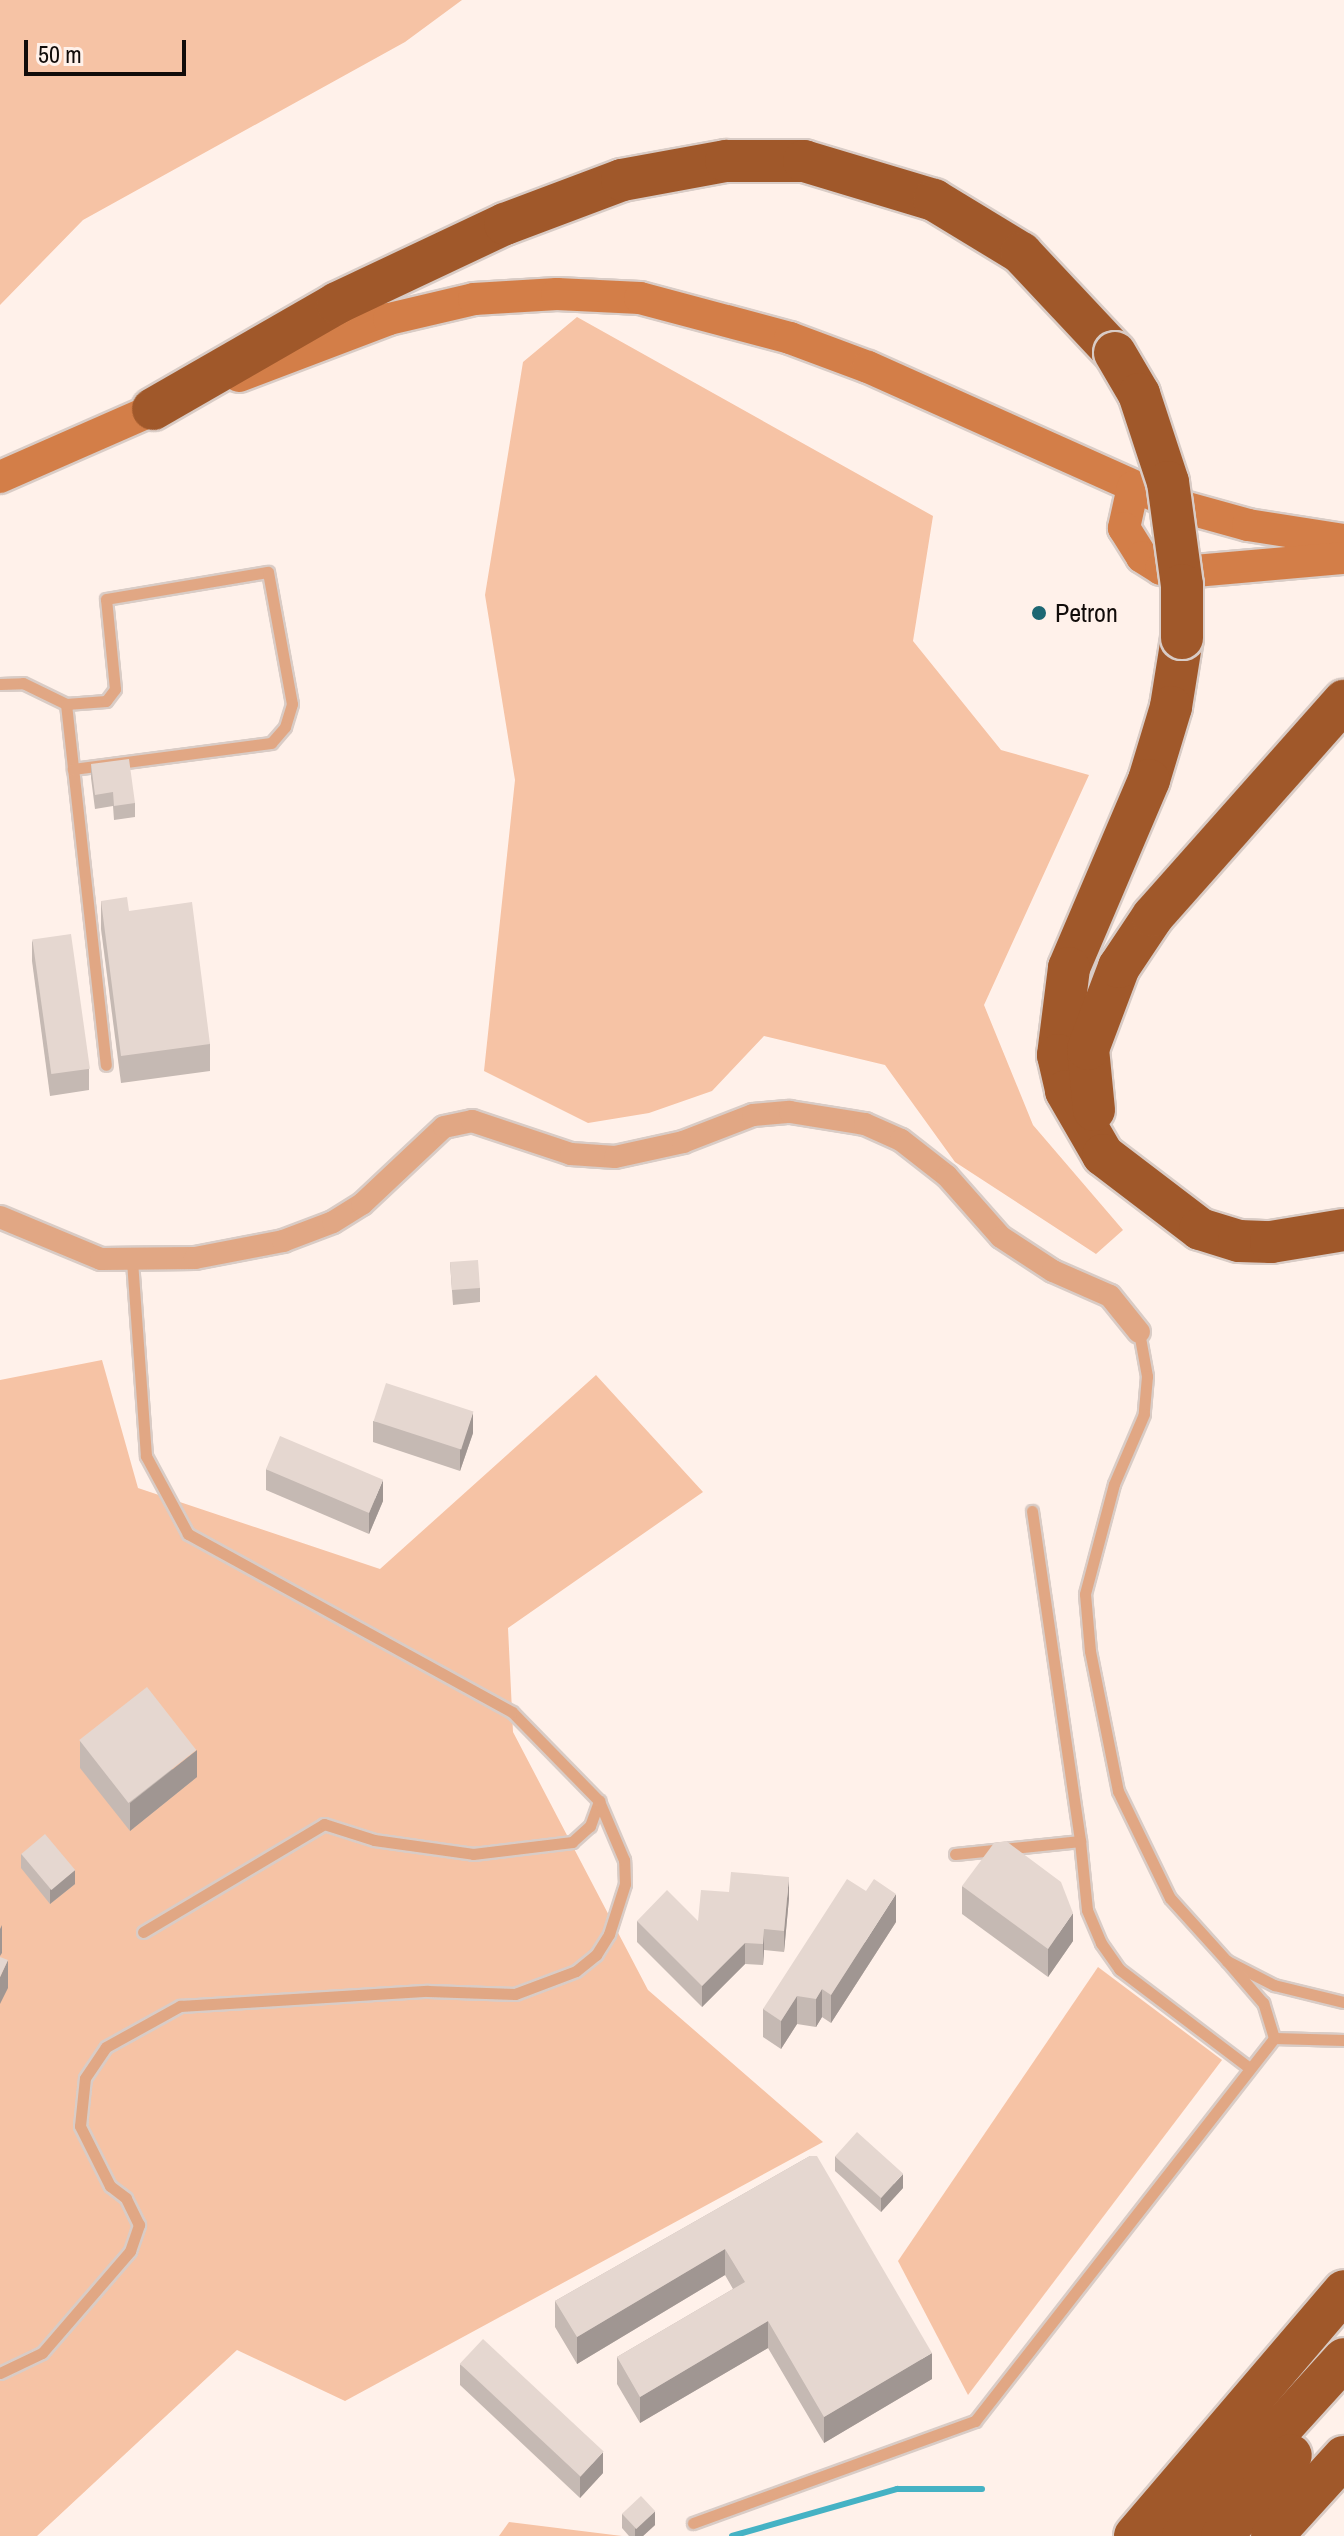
<!DOCTYPE html>
<html>
<head>
<meta charset="utf-8">
<style>
	body { margin:0 }
	#map { position:relative; width:1344px; height:2536px; overflow:hidden; background:#fff1ea; font-family:"Archivo Narrow",sans-serif }
	div>[style] { position:absolute }
	[style*='--x'] { left:calc(var(--x)*1px); top:calc(var(--y)*1px); width:calc(var(--w)*1px); rotate:calc(var(--a)*1deg) }
	.green>* { inset:0; background:#f6c3a5 }
	.stream>* { height:6px; margin:-3px; padding:0 3px; transform-origin:3px; border-radius:3px; background:#45b2c4 }
	.roads { filter:drop-shadow(2px 0 #d9ccc6) drop-shadow(-2px 0 #d9ccc6) drop-shadow(0 2px #d9ccc6) drop-shadow(0 -2px #d9ccc6) }
	.service>* { height:11px; margin:-5.5px; padding:0 5.5px; transform-origin:5.5px; border-radius:5.5px; background:#e1a784 }
	.minor>* { height:22px; margin:-11px; padding:0 11px; transform-origin:11px; border-radius:11px; background:#e1a784 }
	.secondary>* { height:32px; margin:-16px; padding:0 16px; transform-origin:16px; border-radius:16px; background:#d37e48 }
	.motorway>* { height:42px; margin:-21px; padding:0 21px; transform-origin:21px; border-radius:21px; background:#a0582a }
	.bridges { filter:drop-shadow(2px 0 #d9ccc6) drop-shadow(-2px 0 #d9ccc6) drop-shadow(0 2px #d9ccc6) drop-shadow(0 -2px #d9ccc6) }
	.motorway-bridge>* { height:42px; margin:-21px; padding:0 21px; transform-origin:21px; border-radius:21px; background:#a0582a }
	.wall>* { inset:0; background:#c5b9b3 }
	.shaded-wall>* { inset:0; background:#a09692 }
	.building>* { inset:0; background:#e5d7d0; transform-origin:0 0 }
	.dots>* { width:22px; height:22px; translate:-50% -50%; box-sizing:border-box; border:4px solid #fff1ea; border-radius:50% }
	span { translate:-50% -50%; white-space:nowrap; text-align:center; line-height:1.15; -webkit-text-stroke:7px #fff1ea; paint-order:stroke }
	.poi-label { font-size:26px; color:#110c0a }
	.left { translate:0 -50%; text-align:left }
	.scale { position:absolute; left:24px; top:40px; width:162px; height:36px; box-sizing:border-box; border:4px solid #110c0a; border-top:0; padding-left:10px; font-size:24px; line-height:28px; white-space:nowrap; color:#110c0a; -webkit-text-stroke:6px #fff1ea; paint-order:stroke }
</style>
</head>
<body>
<div id="map">
	<div class="green">
		<i style="clip-path:polygon(0 0,462px 0,405px 42px,83px 220px,0 305px)"></i>
		<i style="clip-path:polygon(577px 317px,933px 516px,913px 641px,1001px 750px,1089px 775px,984px 1005px,1033px 1125px,1123px 1230px,1096px 1254px,955px 1162px,885px 1065px,764px 1036px,712px 1091px,649px 1113px,588px 1123px,484px 1071px,515px 780px,485px 595px,523px 362px)"></i>
		<i style="clip-path:polygon(102px 1360px,138px 1488px,380px 1569px,596px 1375px,703px 1492px,508px 1628px,513px 1732px,648px 1990px,823px 2142px,345px 2401px,237px 2350px,37px 2536px,0 2536px,0 1380px)"></i>
		<i style="clip-path:polygon(1098px 1967px,1222px 2060px,968px 2395px,898px 2261px)"></i>
		<i style="clip-path:polygon(509px 2522px,622px 2536px,499px 2536px)"></i>
	</div>
	<div class="stream">
		<i style="--x:732;--y:2536;--w:172;--a:-15.9"></i>
		<i style="--x:897;--y:2489;--w:85;--a:0"></i>
	</div>
	<div class="roads">
		<div class="service">
			<i style="--x:0;--y:684;--w:23;--a:-2"></i>
			<i style="--x:23;--y:683;--w:48;--a:26"></i>
			<i style="--x:66;--y:704;--w:363;--a:83.7"></i>
			<i style="--x:66;--y:704;--w:40;--a:-4.3"></i>
			<i style="--x:106;--y:701;--w:15;--a:-53"></i>
			<i style="--x:115;--y:689;--w:90;--a:-95.7"></i>
			<i style="--x:106;--y:599;--w:164;--a:-9.5"></i>
			<i style="--x:268;--y:572;--w:134;--a:79.7"></i>
			<i style="--x:292;--y:704;--w:24;--a:107"></i>
			<i style="--x:285;--y:727;--w:21;--a:131"></i>
			<i style="--x:271;--y:743;--w:200;--a:172.5"></i>
			<i style="--x:1139;--y:1332;--w:45;--a:79.7"></i>
			<i style="--x:1147;--y:1376;--w:38;--a:95"></i>
			<i style="--x:1144;--y:1414;--w:76;--a:113.2"></i>
			<i style="--x:1114;--y:1484;--w:114;--a:104.8"></i>
			<i style="--x:1085;--y:1594;--w:57;--a:85"></i>
			<i style="--x:1090;--y:1651;--w:143;--a:78.7"></i>
			<i style="--x:1118;--y:1791;--w:119;--a:64.1"></i>
			<i style="--x:1170;--y:1898;--w:85;--a:47.9"></i>
			<i style="--x:1227;--y:1961;--w:53;--a:27.1"></i>
			<i style="--x:1274;--y:1985;--w:72;--a:13.7"></i>
			<i style="--x:1032;--y:1511;--w:333;--a:81.7"></i>
			<i style="--x:955;--y:1854;--w:126;--a:-5.9"></i>
			<i style="--x:1080;--y:1841;--w:69;--a:84.2"></i>
			<i style="--x:1087;--y:1910;--w:36;--a:67"></i>
			<i style="--x:1101;--y:1943;--w:32;--a:55"></i>
			<i style="--x:1119;--y:1969;--w:162;--a:37.2"></i>
			<i style="--x:143;--y:1932;--w:211;--a:-30.8"></i>
			<i style="--x:324;--y:1824;--w:52;--a:17.7"></i>
			<i style="--x:374;--y:1840;--w:100;--a:8"></i>
			<i style="--x:473;--y:1854;--w:100;--a:-6.9"></i>
			<i style="--x:572;--y:1842;--w:24;--a:-42"></i>
			<i style="--x:590;--y:1826;--w:27;--a:-70"></i>
			<i style="--x:1274;--y:2038;--w:70;--a:1.6"></i>
			<i style="--x:0;--y:2373;--w:47;--a:-25.5"></i>
			<i style="--x:42;--y:2353;--w:135;--a:-49.2"></i>
			<i style="--x:130;--y:2251;--w:28;--a:-71"></i>
			<i style="--x:139;--y:2225;--w:30;--a:-116"></i>
			<i style="--x:126;--y:2198;--w:20;--a:-143"></i>
			<i style="--x:110;--y:2186;--w:67;--a:-116.6"></i>
			<i style="--x:80;--y:2126;--w:48;--a:-84.1"></i>
			<i style="--x:85;--y:2078;--w:37;--a:-56"></i>
			<i style="--x:106;--y:2047;--w:85;--a:-29"></i>
			<i style="--x:180;--y:2006;--w:248;--a:-3.5"></i>
			<i style="--x:428;--y:1991;--w:87;--a:2"></i>
			<i style="--x:515;--y:1994;--w:65;--a:-20.7"></i>
			<i style="--x:576;--y:1971;--w:26;--a:-39"></i>
			<i style="--x:596;--y:1955;--w:25;--a:-58"></i>
			<i style="--x:609;--y:1934;--w:52;--a:-72.3"></i>
			<i style="--x:625;--y:1884;--w:24;--a:-92"></i>
			<i style="--x:624;--y:1860;--w:64;--a:-113"></i>
			<i style="--x:599;--y:1801;--w:124;--a:-134.3"></i>
			<i style="--x:512;--y:1712;--w:370;--a:-151.2"></i>
			<i style="--x:188;--y:1534;--w:89;--a:-118.3"></i>
			<i style="--x:146;--y:1456;--w:197;--a:-94.1"></i>
			<i style="--x:693;--y:2523;--w:300;--a:-19.9"></i>
			<i style="--x:975;--y:2421;--w:486;--a:-52"></i>
			<i style="--x:1274;--y:2038;--w:37;--a:-107"></i>
			<i style="--x:1263;--y:2003;--w:55;--a:-130.6"></i>
		</div>
		<div class="minor">
			<i style="--x:0;--y:1217;--w:109;--a:22.6"></i>
			<i style="--x:101;--y:1259;--w:94;--a:-0.6"></i>
			<i style="--x:195;--y:1258;--w:90;--a:-10.9"></i>
			<i style="--x:283;--y:1241;--w:53;--a:-20.8"></i>
			<i style="--x:333;--y:1222;--w:34;--a:-32"></i>
			<i style="--x:362;--y:1204;--w:112;--a:-43.2"></i>
			<i style="--x:444;--y:1127;--w:29;--a:-12"></i>
			<i style="--x:472;--y:1121;--w:104;--a:18.4"></i>
			<i style="--x:571;--y:1154;--w:44;--a:3.9"></i>
			<i style="--x:615;--y:1157;--w:70;--a:-12.4"></i>
			<i style="--x:683;--y:1142;--w:75;--a:-21.1"></i>
			<i style="--x:753;--y:1115;--w:37;--a:-5"></i>
			<i style="--x:790;--y:1112;--w:76;--a:9.1"></i>
			<i style="--x:865;--y:1124;--w:39;--a:24"></i>
			<i style="--x:901;--y:1140;--w:58;--a:38"></i>
			<i style="--x:947;--y:1176;--w:81;--a:48.5"></i>
			<i style="--x:1001;--y:1237;--w:62;--a:33.2"></i>
			<i style="--x:1053;--y:1271;--w:62;--a:23.7"></i>
			<i style="--x:1110;--y:1296;--w:46;--a:51.1"></i>
		</div>
		<div class="secondary">
			<i style="--x:239;--y:376;--w:160;--a:-20.8"></i>
			<i style="--x:389;--y:319;--w:87;--a:-13.2"></i>
			<i style="--x:474;--y:299;--w:83;--a:-3.4"></i>
			<i style="--x:557;--y:294;--w:83;--a:2.8"></i>
			<i style="--x:640;--y:298;--w:155;--a:14.9"></i>
			<i style="--x:790;--y:338;--w:83;--a:20.4"></i>
			<i style="--x:868;--y:367;--w:338;--a:24.1"></i>
			<i style="--x:1176;--y:505;--w:75;--a:15.5"></i>
			<i style="--x:1248;--y:525;--w:97;--a:8.9"></i>
			<i style="--x:0;--y:477;--w:189;--a:-23.7"></i>
			<i style="--x:1133;--y:487;--w:42;--a:102.4"></i>
			<i style="--x:1124;--y:528;--w:34;--a:58"></i>
			<i style="--x:1142;--y:557;--w:22;--a:32"></i>
			<i style="--x:1161;--y:569;--w:34;--a:3"></i>
			<i style="--x:1195;--y:571;--w:150;--a:-5"></i>
		</div>
		<div class="motorway">
			<i style="--x:153;--y:409;--w:212;--a:-29.9"></i>
			<i style="--x:337;--y:303;--w:186;--a:-25.2"></i>
			<i style="--x:505;--y:224;--w:125;--a:-20.6"></i>
			<i style="--x:622;--y:180;--w:106;--a:-10.4"></i>
			<i style="--x:726;--y:161;--w:78;--a:0"></i>
			<i style="--x:804;--y:161;--w:136;--a:16.7"></i>
			<i style="--x:934;--y:200;--w:102;--a:31.3"></i>
			<i style="--x:1021;--y:253;--w:137;--a:46.8"></i>
			<i style="--x:1182;--y:638;--w:70;--a:99.1"></i>
			<i style="--x:1171;--y:707;--w:76;--a:106.8"></i>
			<i style="--x:1149;--y:780;--w:204;--a:113.1"></i>
			<i style="--x:1069;--y:968;--w:88;--a:97.2"></i>
			<i style="--x:1058;--y:1055;--w:37;--a:77"></i>
			<i style="--x:1066;--y:1091;--w:74;--a:60"></i>
			<i style="--x:1103;--y:1155;--w:122;--a:37.3"></i>
			<i style="--x:1200;--y:1229;--w:41;--a:17.1"></i>
			<i style="--x:1239;--y:1241;--w:32;--a:2"></i>
			<i style="--x:1271;--y:1242;--w:74;--a:-9.3"></i>
			<i style="--x:1094;--y:1110;--w:61;--a:-95.6"></i>
			<i style="--x:1088;--y:1049;--w:88;--a:-69.3"></i>
			<i style="--x:1119;--y:967;--w:61;--a:-56.3"></i>
			<i style="--x:1153;--y:916;--w:288;--a:-48.4"></i>
			<i style="--x:1135;--y:2536;--w:322;--a:-49.5"></i>
			<i style="--x:1183;--y:2536;--w:239;--a:-47.7"></i>
			<i style="--x:1222;--y:2536;--w:106;--a:-49.6"></i>
			<i style="--x:1272;--y:2536;--w:107;--a:-47.7"></i>
		</div>
	</div>
	<div class="bridges">
		<div class="motorway-bridge">
			<i style="--x:1115;--y:353;--w:48;--a:59.7"></i>
			<i style="--x:1139;--y:394;--w:93;--a:71.8"></i>
			<i style="--x:1168;--y:482;--w:104;--a:82.3"></i>
			<i style="--x:1182;--y:585;--w:53;--a:90"></i>
		</div>
	</div>
	<div class="wall">
		<i style="clip-path:polygon(91px 764px,135px 803px,135px 817px,114px 820px,113px 806px,95px 809px,91px 778px)"></i>
		<i style="clip-path:polygon(101px 901px,129px 911px,210px 1044px,210px 1071px,121px 1083px,101px 929px)"></i>
		<i style="clip-path:polygon(32px 940px,89px 1069px,89px 1090px,50px 1096px,32px 961px)"></i>
		<i style="clip-path:polygon(450px 1262px,480px 1288px,480px 1302px,453px 1305px)"></i>
		<i style="clip-path:polygon(373px 1421px,473px 1433px,460px 1471px,373px 1442px)"></i>
		<i style="clip-path:polygon(266px 1469px,383px 1501px,369px 1534px,266px 1490px)"></i>
		<i style="clip-path:polygon(80px 1741px,197px 1777px,130px 1831px,80px 1768px)"></i>
		<i style="clip-path:polygon(21px 1854px,75px 1884px,50px 1904px,21px 1868px)"></i>
		<i style="clip-path:polygon(962px 1886px,1073px 1941px,1048px 1977px,962px 1914px)"></i>
		<i style="clip-path:polygon(789px 1898px,784px 1952px,764px 1950px,763px 1965px,745px 1964px,702px 2007px,637px 1942px,637px 1921px,698px 1921px)"></i>
		<i style="clip-path:polygon(896px 1922px,831px 2023px,822px 2017px,816px 2027px,797px 2024px,781px 2049px,763px 2037px,763px 2009px)"></i>
		<i style="clip-path:polygon(810px 2156px,932px 2379px,824px 2443px,768px 2348px,640px 2423px,617px 2384px,617px 2357px,733px 2289px,725px 2275px,577px 2364px,555px 2327px,555px 2301px)"></i>
		<i style="clip-path:polygon(835px 2156px,903px 2188px,881px 2212px,835px 2171px)"></i>
		<i style="clip-path:polygon(460px 2364px,603px 2473px,580px 2498px,460px 2385px)"></i>
		<i style="clip-path:polygon(622px 2514px,655px 2525px,643px 2536px,629px 2536px,622px 2528px)"></i>
	</div>
	<div class="shaded-wall">
		<i style="clip-path:polygon(473px 1412px,473px 1433px,460px 1471px,460px 1450px)"></i>
		<i style="clip-path:polygon(383px 1480px,383px 1501px,369px 1534px,369px 1513px)"></i>
		<i style="clip-path:polygon(197px 1750px,197px 1777px,130px 1831px,130px 1803px)"></i>
		<i style="clip-path:polygon(75px 1870px,75px 1884px,50px 1904px,50px 1890px)"></i>
		<i style="clip-path:polygon(789px 1877px,789px 1898px,784px 1952px,784px 1931px)"></i>
		<i style="clip-path:polygon(896px 1894px,896px 1922px,831px 2023px,831px 1995px)"></i>
		<i style="clip-path:polygon(1073px 1913px,1073px 1941px,1048px 1977px,1048px 1949px)"></i>
		<i style="clip-path:polygon(2px 1925px,2px 1953px,0 1956px,0 1929px)"></i>
		<i style="clip-path:polygon(764px 1929px,764px 1950px,763px 1965px,763px 1944px)"></i>
		<i style="clip-path:polygon(745px 1943px,745px 1964px,702px 2007px,702px 1986px)"></i>
		<i style="clip-path:polygon(8px 1960px,8px 1988px,0 2004px,0 1977px)"></i>
		<i style="clip-path:polygon(822px 1989px,822px 2017px,816px 2027px,816px 1999px)"></i>
		<i style="clip-path:polygon(797px 1996px,797px 2024px,781px 2049px,781px 2021px)"></i>
		<i style="clip-path:polygon(903px 2174px,903px 2188px,881px 2212px,881px 2198px)"></i>
		<i style="clip-path:polygon(725px 2249px,725px 2275px,577px 2364px,577px 2337px)"></i>
		<i style="clip-path:polygon(768px 2321px,768px 2348px,640px 2423px,640px 2397px)"></i>
		<i style="clip-path:polygon(932px 2353px,932px 2379px,824px 2443px,824px 2417px)"></i>
		<i style="clip-path:polygon(603px 2452px,603px 2473px,580px 2498px,580px 2477px)"></i>
		<i style="clip-path:polygon(655px 2511px,655px 2525px,643px 2536px,635px 2536px,635px 2529px)"></i>
	</div>
	<div class="building">
		<i style="clip-path:polygon(129px 759px,135px 803px,114px 806px,113px 792px,95px 795px,91px 764px)"></i>
		<i style="clip-path:polygon(127px 897px,129px 911px,192px 902px,210px 1044px,121px 1056px,101px 901px)"></i>
		<i style="left:71px;top:934px;width:136px;height:39px;rotate:82deg"></i>
		<i style="left:478px;top:1260px;width:28px;height:28px;rotate:86deg"></i>
		<i style="left:386px;top:1383px;width:92px;height:40px;rotate:18deg"></i>
		<i style="left:280px;top:1436px;width:112px;height:36px;rotate:23deg"></i>
		<i style="left:147px;top:1687px;width:80px;height:86px;rotate:52deg"></i>
		<i style="left:45px;top:1834px;width:47px;height:31px;rotate:50deg"></i>
		<i style="clip-path:polygon(1006px 1841px,1061px 1882px,1073px 1913px,1048px 1949px,962px 1886px,994px 1843px)"></i>
		<i style="clip-path:polygon(731px 1872px,789px 1877px,784px 1931px,764px 1929px,763px 1944px,745px 1943px,702px 1986px,637px 1921px,667px 1890px,698px 1921px,701px 1890px,729px 1892px)"></i>
		<i style="clip-path:polygon(847px 1879px,866px 1891px,874px 1879px,896px 1894px,831px 1995px,822px 1989px,816px 1999px,797px 1996px,781px 2021px,763px 2009px)"></i>
		<i style="clip-path:polygon(0 1957px,8px 1960px,0 1977px)"></i>
		<i style="left:857px;top:2132px;width:62px;height:33px;rotate:42deg"></i>
		<i style="clip-path:polygon(810px 2156px,817px 2156px,932px 2353px,824px 2417px,768px 2321px,640px 2397px,617px 2357px,745px 2282px,725px 2249px,577px 2337px,555px 2301px)"></i>
		<i style="left:483px;top:2339px;width:165px;height:34px;rotate:43deg"></i>
		<i style="left:641px;top:2496px;width:21px;height:26px;rotate:47deg"></i>
	</div>
	<div class="dots">
		<i style="left:1039px;top:613px;background:#1d6773"></i>
	</div>
	<div class="poi-label">
		<span class="left" style="left:1055px;top:613px">Petron</span>
	</div>
	<div class="scale">50 m</div>
</div>
</body>
</html>
